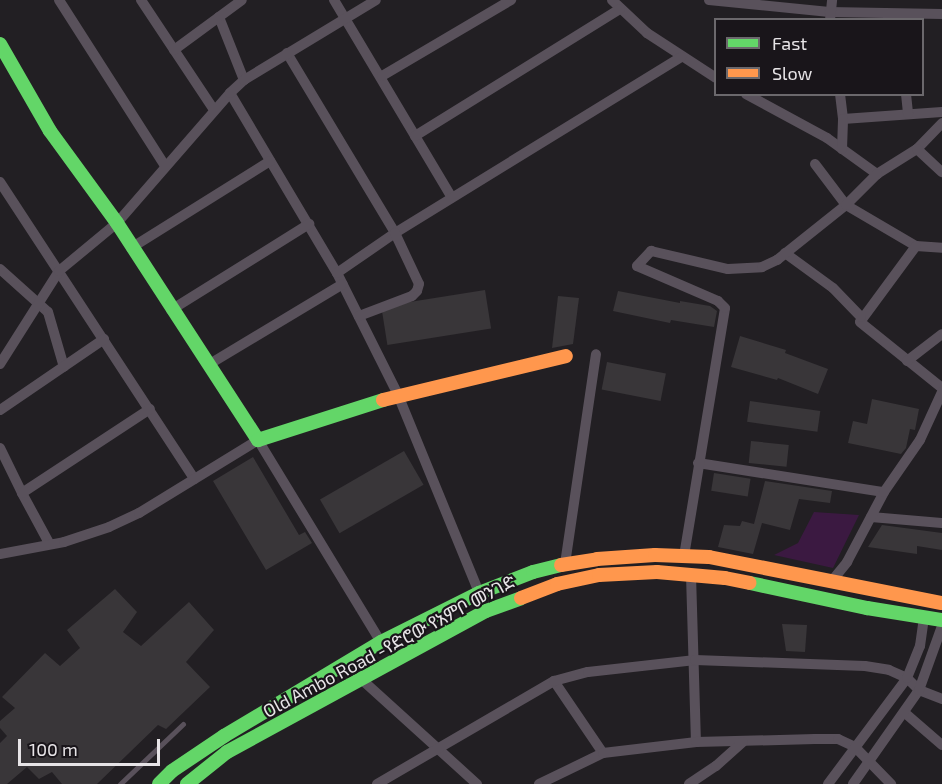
<!DOCTYPE html>
<html>
<head>
<meta charset="utf-8">
<style>
	body { margin:0 }
	#map { position:relative; width:942px; height:784px; overflow:hidden; background:#221f23; font-family:"Exo 2","Noto Sans Ethiopic",sans-serif }
	div>[style] { position:absolute }
	[style*='--x'] { left:calc(var(--x)*1px); top:calc(var(--y)*1px); width:calc(var(--w)*1px); rotate:calc(var(--a)*1deg) }
	.green>* { inset:0; background:#3b1941 }
	.building>* { inset:0; background:#393639; transform-origin:0 0 }
	.lane>* { height:5px; margin:-2.5px; padding:0 2.5px; transform-origin:2.5px; border-radius:2.5px; background:#59515b }
	.street>* { height:10px; margin:-5px; padding:0 5px; transform-origin:5px; border-radius:5px; background:#59515b }
	.fast>* { height:14px; margin:-7px; padding:0 7px; transform-origin:7px; border-radius:7px; background:#63d668 }
	.slow>* { height:14px; margin:-7px; padding:0 7px; transform-origin:7px; border-radius:7px; background:#ff974d }
	span { translate:-50% -50%; white-space:nowrap; text-align:center; line-height:1.15; -webkit-text-stroke:4.5px #19151a; paint-order:stroke }
	.street-label { font-size:18px; color:#e7e4e7 }
	.legend { position:absolute; left:714px; top:18px; width:210px; height:78px; box-sizing:border-box; background:#19151a; border:2px solid #6b686c; margin:0; padding:8px 10px; list-style:none; font-size:18px; color:#e7e4e7 }
	.legend li { display:flex; align-items:center; gap:12px; height:30px }
	.legend b { width:30px; border:2px solid #6b686c }
	.scale { position:absolute; left:18px; top:739px; width:142px; height:27px; box-sizing:border-box; border:3px solid #e7e4e7; border-top:0; padding-left:8px; font-size:18px; line-height:21px; white-space:nowrap; color:#e7e4e7; -webkit-text-stroke:4px #19151a; paint-order:stroke }
</style>
</head>
<body>
<div id="map">
	<div class="green">
		<i style="clip-path:polygon(814px 512px,859px 515px,833px 568px,774px 555px,798px 543px)"></i>
	</div>
	<div class="building">
		<i style="left:485px;top:290px;width:39px;height:105px;rotate:81deg"></i>
		<i style="clip-path:polygon(618px 291px,680px 303px,680px 301px,710px 306px,717px 311px,714px 327px,671px 320px,670px 323px,613px 311px)"></i>
		<i style="clip-path:polygon(558px 296px,579px 298px,573px 344px,552px 348px)"></i>
		<i style="clip-path:polygon(740px 336px,786px 350px,785px 353px,828px 369px,818px 394px,778px 378px,777px 380px,731px 367px)"></i>
		<i style="left:607px;top:362px;width:60px;height:28px;rotate:11deg"></i>
		<i style="clip-path:polygon(872px 399px,919px 409px,915px 430px,910px 429px,906px 448px,901px 454px,848px 443px,853px 421px,867px 424px)"></i>
		<i style="left:750px;top:401px;width:71px;height:21px;rotate:8deg"></i>
		<i style="left:751px;top:441px;width:38px;height:22px;rotate:6deg"></i>
		<i style="left:404px;top:451px;width:39px;height:97px;rotate:60deg"></i>
		<i style="clip-path:polygon(253px 457px,299px 535px,305px 532px,312px 543px,266px 570px,213px 481px)"></i>
		<i style="left:714px;top:473px;width:37px;height:18px;rotate:9deg"></i>
		<i style="clip-path:polygon(765px 481px,832px 491px,830px 503px,799px 499px,790px 530px,762px 523px,753px 554px,718px 547px,724px 525px,740px 526px,742px 521px,754px 524px)"></i>
		<i style="clip-path:polygon(882px 525px,942px 533px,942px 550px,917px 546px,917px 554px,868px 547px)"></i>
		<i style="clip-path:polygon(115px 589px,137px 612px,123px 632px,141px 646px,189px 602px,214px 630px,186px 662px,210px 687px,166px 729px,158px 725px,97px 784px,62px 784px,52px 772px,39px 779px,27px 767px,7px 784px,0 784px,0 743px,7px 736px,0 728px,0 721px,15px 708px,2px 697px,45px 653px,60px 666px,80px 648px,67px 630px)"></i>
		<i style="clip-path:polygon(782px 624px,807px 625px,805px 652px,786px 651px)"></i>
	</div>
	<div class="lane">
		<i style="--x:120;--y:784;--w:87;--a:-43.6"></i>
	</div>
	<div class="street">
		<i style="--x:59;--y:0;--w:197;--a:57.4"></i>
		<i style="--x:141;--y:0;--w:132;--a:56.4"></i>
		<i style="--x:334;--y:0;--w:230;--a:59.2"></i>
		<i style="--x:612;--y:0;--w:48;--a:43.3"></i>
		<i style="--x:647;--y:33;--w:82;--a:33.1"></i>
		<i style="--x:709;--y:0;--w:121;--a:5.7"></i>
		<i style="--x:829;--y:12;--w:113;--a:1"></i>
		<i style="--x:219;--y:17;--w:68;--a:68.4"></i>
		<i style="--x:830;--y:20;--w:20;--a:-84"></i>
		<i style="--x:174;--y:50;--w:84;--a:-36.3"></i>
		<i style="--x:287;--y:53;--w:210;--a:59"></i>
		<i style="--x:395;--y:233;--w:336;--a:-31.6"></i>
		<i style="--x:382;--y:76;--w:150;--a:-30.5"></i>
		<i style="--x:230;--y:93;--w:209;--a:59.3"></i>
		<i style="--x:337;--y:273;--w:136;--a:63.4"></i>
		<i style="--x:398;--y:395;--w:218;--a:67.7"></i>
		<i style="--x:746;--y:94;--w:92;--a:28.5"></i>
		<i style="--x:827;--y:138;--w:62;--a:35.8"></i>
		<i style="--x:877;--y:174;--w:47;--a:-32"></i>
		<i style="--x:917;--y:149;--w:36;--a:-46"></i>
		<i style="--x:840;--y:94;--w:25;--a:83"></i>
		<i style="--x:843;--y:119;--w:99;--a:-4"></i>
		<i style="--x:906;--y:94;--w:20;--a:84"></i>
		<i style="--x:415;--y:136;--w:241;--a:-31.8"></i>
		<i style="--x:842;--y:149;--w:30;--a:-88"></i>
		<i style="--x:917;--y:149;--w:34;--a:43"></i>
		<i style="--x:815;--y:164;--w:51;--a:52.9"></i>
		<i style="--x:846;--y:205;--w:81;--a:30.4"></i>
		<i style="--x:916;--y:246;--w:26;--a:4"></i>
		<i style="--x:0;--y:182;--w:355;--a:56.8"></i>
		<i style="--x:916;--y:246;--w:94;--a:126.4"></i>
		<i style="--x:860;--y:322;--w:105;--a:38.8"></i>
		<i style="--x:131;--y:248;--w:164;--a:-32"></i>
		<i style="--x:785;--y:253;--w:59;--a:36.1"></i>
		<i style="--x:833;--y:288;--w:40;--a:46"></i>
		<i style="--x:0;--y:269;--w:64;--a:41.9"></i>
		<i style="--x:48;--y:312;--w:57;--a:73.8"></i>
		<i style="--x:337;--y:273;--w:70;--a:-34.6"></i>
		<i style="--x:395;--y:233;--w:56;--a:64.8"></i>
		<i style="--x:419;--y:284;--w:7;--a:106"></i>
		<i style="--x:417;--y:291;--w:7;--a:135"></i>
		<i style="--x:412;--y:296;--w:57;--a:159.3"></i>
		<i style="--x:171;--y:310;--w:163;--a:-31.9"></i>
		<i style="--x:907;--y:361;--w:44;--a:-37.6"></i>
		<i style="--x:0;--y:364;--w:110;--a:-57.6"></i>
		<i style="--x:59;--y:271;--w:75;--a:-39.6"></i>
		<i style="--x:117;--y:223;--w:172;--a:-49"></i>
		<i style="--x:230;--y:93;--w:19;--a:-43"></i>
		<i style="--x:244;--y:80;--w:154;--a:-31.2"></i>
		<i style="--x:208;--y:365;--w:157;--a:-31"></i>
		<i style="--x:0;--y:410;--w:126;--a:-34.3"></i>
		<i style="--x:0;--y:448;--w:50;--a:63.9"></i>
		<i style="--x:698;--y:463;--w:188;--a:8.9"></i>
		<i style="--x:871;--y:517;--w:71;--a:4.8"></i>
		<i style="--x:49;--y:543;--w:57;--a:-118.4"></i>
		<i style="--x:22;--y:493;--w:153;--a:-33.3"></i>
		<i style="--x:0;--y:554;--w:65;--a:-10.6"></i>
		<i style="--x:64;--y:542;--w:47;--a:-18.4"></i>
		<i style="--x:109;--y:527;--w:33;--a:-25"></i>
		<i style="--x:139;--y:513;--w:140;--a:-31.5"></i>
		<i style="--x:258;--y:440;--w:237;--a:58.7"></i>
		<i style="--x:684;--y:556;--w:251;--a:-80.6"></i>
		<i style="--x:725;--y:308;--w:10;--a:-135"></i>
		<i style="--x:718;--y:301;--w:88;--a:-156.6"></i>
		<i style="--x:637;--y:266;--w:21;--a:-47"></i>
		<i style="--x:651;--y:251;--w:79;--a:13.2"></i>
		<i style="--x:728;--y:269;--w:34;--a:-3"></i>
		<i style="--x:762;--y:267;--w:17;--a:-25"></i>
		<i style="--x:777;--y:260;--w:88;--a:-38.6"></i>
		<i style="--x:846;--y:205;--w:44;--a:-45"></i>
		<i style="--x:565;--y:564;--w:212;--a:-81.6"></i>
		<i style="--x:691;--y:575;--w:167;--a:88.3"></i>
		<i style="--x:831;--y:582;--w:26;--a:-51"></i>
		<i style="--x:847;--y:562;--w:79;--a:-62.1"></i>
		<i style="--x:884;--y:492;--w:63;--a:-55.3"></i>
		<i style="--x:920;--y:440;--w:53;--a:-65.4"></i>
		<i style="--x:360;--y:678;--w:158;--a:42.2"></i>
		<i style="--x:554;--y:681;--w:87;--a:55.8"></i>
		<i style="--x:905;--y:713;--w:49;--a:40.9"></i>
		<i style="--x:377;--y:784;--w:205;--a:-30.2"></i>
		<i style="--x:554;--y:681;--w:35;--a:-15"></i>
		<i style="--x:588;--y:672;--w:108;--a:-6.4"></i>
		<i style="--x:695;--y:660;--w:170;--a:2"></i>
		<i style="--x:865;--y:666;--w:24;--a:9"></i>
		<i style="--x:889;--y:670;--w:20;--a:24"></i>
		<i style="--x:907;--y:678;--w:17;--a:45"></i>
		<i style="--x:919;--y:690;--w:25;--a:21"></i>
		<i style="--x:539;--y:784;--w:71;--a:-25.8"></i>
		<i style="--x:603;--y:753;--w:94;--a:-6.7"></i>
		<i style="--x:696;--y:742;--w:119;--a:-1.4"></i>
		<i style="--x:815;--y:739;--w:23;--a:0"></i>
		<i style="--x:838;--y:739;--w:19;--a:25"></i>
		<i style="--x:855;--y:747;--w:52;--a:45.8"></i>
		<i style="--x:689;--y:784;--w:32;--a:-34"></i>
		<i style="--x:716;--y:766;--w:36;--a:-42"></i>
		<i style="--x:828;--y:784;--w:132;--a:-53.3"></i>
		<i style="--x:907;--y:678;--w:35;--a:-68"></i>
		<i style="--x:920;--y:646;--w:29;--a:-82"></i>
		<i style="--x:853;--y:784;--w:115;--a:-54.9"></i>
		<i style="--x:919;--y:690;--w:68;--a:-70.2"></i>
	</div>
	<div class="fast">
		<i style="--x:0;--y:44;--w:100;--a:60.1"></i>
		<i style="--x:50;--y:131;--w:114;--a:53.9"></i>
		<i style="--x:117;--y:223;--w:259;--a:57"></i>
		<i style="--x:258;--y:440;--w:131;--a:-17.7"></i>
		<i style="--x:750;--y:583;--w:120;--a:12.1"></i>
		<i style="--x:867;--y:608;--w:76;--a:9.1"></i>
		<i style="--x:159;--y:784;--w:18;--a:-45"></i>
		<i style="--x:172;--y:771;--w:63;--a:-33.9"></i>
		<i style="--x:224;--y:736;--w:183;--a:-30.9"></i>
		<i style="--x:381;--y:642;--w:110;--a:-26.6"></i>
		<i style="--x:479;--y:593;--w:58;--a:-21.3"></i>
		<i style="--x:533;--y:572;--w:29;--a:-14"></i>
		<i style="--x:187;--y:784;--w:51;--a:-38.7"></i>
		<i style="--x:227;--y:752;--w:295;--a:-28.6"></i>
		<i style="--x:486;--y:611;--w:37;--a:-20"></i>
	</div>
	<div class="slow">
		<i style="--x:383;--y:400;--w:188;--a:-13.5"></i>
		<i style="--x:561;--y:565;--w:36;--a:-9"></i>
		<i style="--x:597;--y:559;--w:58;--a:-3.9"></i>
		<i style="--x:655;--y:555;--w:54;--a:2.1"></i>
		<i style="--x:709;--y:557;--w:237;--a:11.2"></i>
		<i style="--x:521;--y:598;--w:39;--a:-21"></i>
		<i style="--x:557;--y:584;--w:43;--a:-12.1"></i>
		<i style="--x:599;--y:575;--w:58;--a:-3"></i>
		<i style="--x:657;--y:572;--w:68;--a:5"></i>
		<i style="--x:725;--y:578;--w:25;--a:11"></i>
	</div>
	<div class="street-label">
		<span style="left:389px;top:646px;rotate:-28deg">Old Ambo Road -የድሮው የአምቦ መንገድ</span>
	</div>
	<ul class="legend">
	<li><b style="height:8px;background:#63d668"></b>Fast</li>
	<li><b style="height:8px;background:#ff974d"></b>Slow</li>
	</ul>
	<div class="scale">100 m</div>
</div>
</body>
</html>
